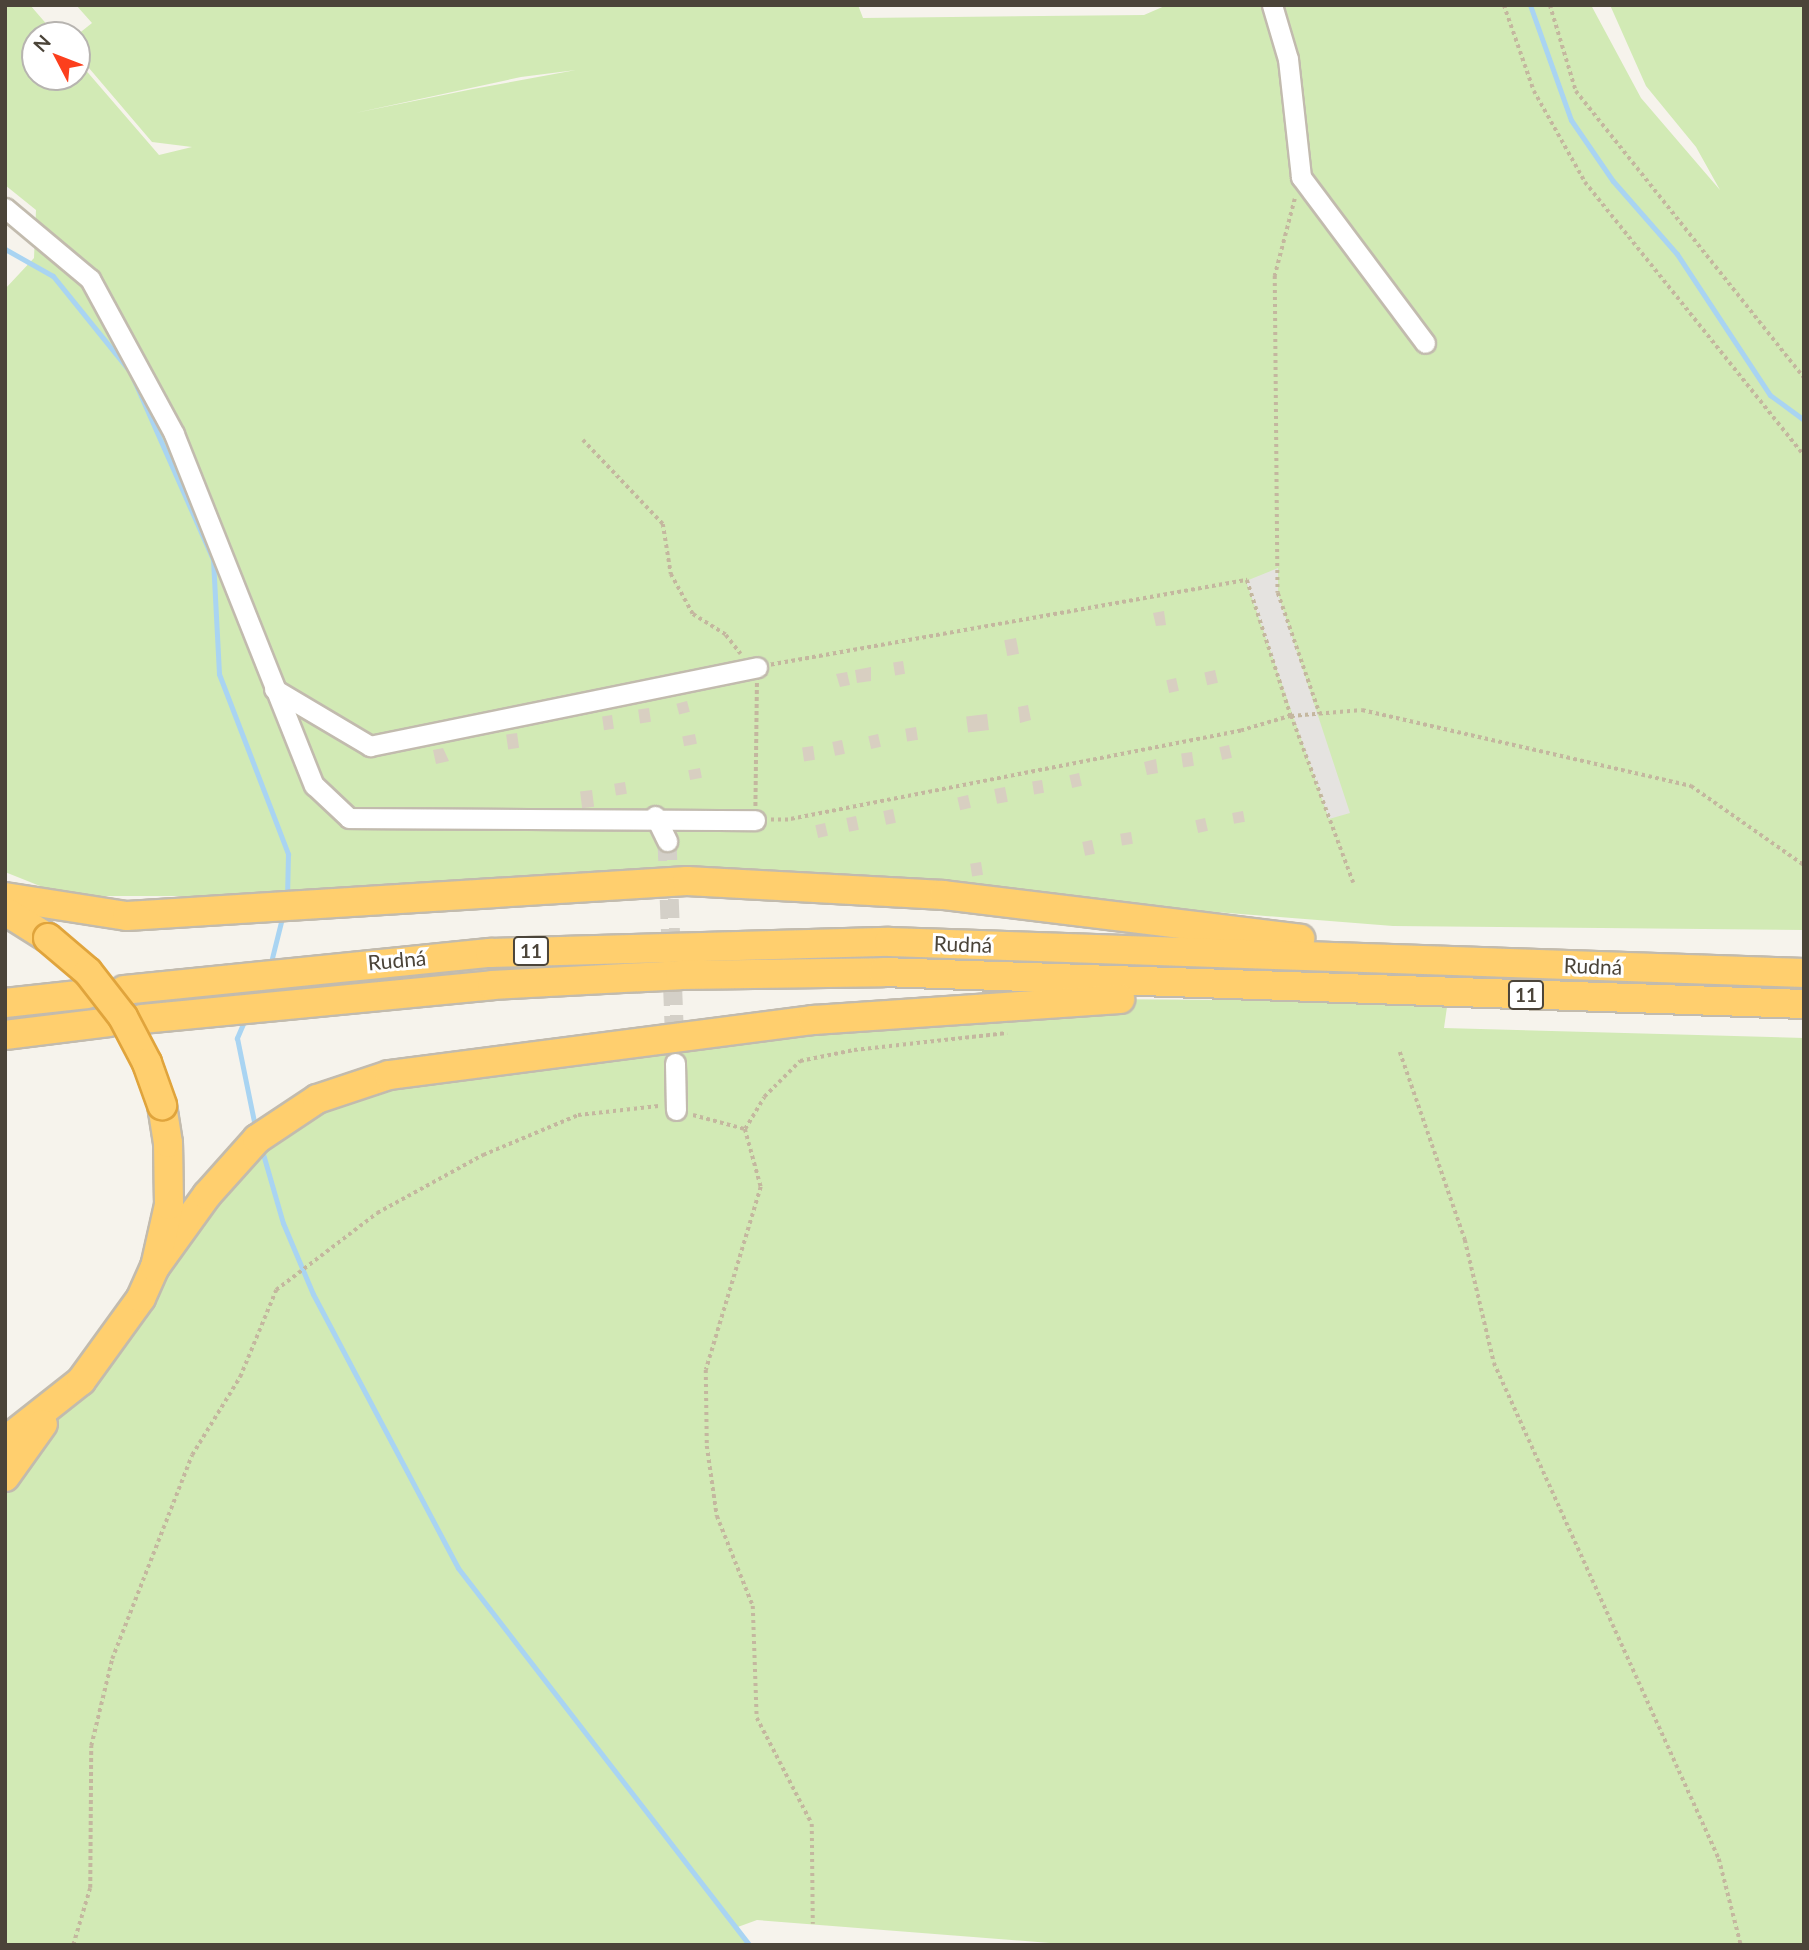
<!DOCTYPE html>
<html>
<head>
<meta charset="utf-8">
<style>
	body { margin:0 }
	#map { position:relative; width:1809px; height:1950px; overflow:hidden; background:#f6f3ec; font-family:Lato,sans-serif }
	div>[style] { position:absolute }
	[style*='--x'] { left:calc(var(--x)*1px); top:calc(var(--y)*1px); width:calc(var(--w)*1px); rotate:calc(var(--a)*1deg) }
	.green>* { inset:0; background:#d2eab5 }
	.parking>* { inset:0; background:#e5e3e0 }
	.stream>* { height:5px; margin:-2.5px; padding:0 2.5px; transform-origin:2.5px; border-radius:2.5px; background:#a9d4f2 }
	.building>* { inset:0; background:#d8cfc1; transform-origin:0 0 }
	.minor-tunnel>* { height:19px; margin-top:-9.5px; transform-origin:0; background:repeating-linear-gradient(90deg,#d4d0c8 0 19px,transparent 0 29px) }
	.path>* { height:3.5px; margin-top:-1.75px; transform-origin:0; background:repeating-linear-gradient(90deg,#c4b79f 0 3.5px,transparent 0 7px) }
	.roads { filter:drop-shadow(2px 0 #c2bbae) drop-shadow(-2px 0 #c2bbae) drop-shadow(0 2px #c2bbae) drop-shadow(0 -2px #c2bbae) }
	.minor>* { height:19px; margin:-9.5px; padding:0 9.5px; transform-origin:9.5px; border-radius:9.5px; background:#fff }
	.highway>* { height:28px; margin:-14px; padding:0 14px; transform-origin:14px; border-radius:14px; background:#ffcf6e }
	.bridges { filter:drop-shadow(2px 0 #e0a43c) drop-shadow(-2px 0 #e0a43c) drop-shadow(0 2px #e0a43c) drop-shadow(0 -2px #e0a43c) }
	.highway-bridge>* { height:28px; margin:-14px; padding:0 14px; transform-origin:14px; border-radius:14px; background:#ffcf6e }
	span { translate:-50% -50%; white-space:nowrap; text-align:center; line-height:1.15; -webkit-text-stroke:6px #fff; paint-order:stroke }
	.shield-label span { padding:2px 5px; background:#fff; border:2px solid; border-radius:5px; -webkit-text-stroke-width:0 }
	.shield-label { font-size:19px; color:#4b4439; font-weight:700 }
	.street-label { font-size:21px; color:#4b4439 }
	.frame { position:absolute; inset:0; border:7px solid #4b4439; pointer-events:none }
	.north { position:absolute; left:21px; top:21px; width:70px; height:70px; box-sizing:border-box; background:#fff; border:2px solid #b7b4b0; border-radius:50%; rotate:312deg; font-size:19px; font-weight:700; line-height:28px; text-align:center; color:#4b4439 }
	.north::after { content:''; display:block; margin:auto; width:24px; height:32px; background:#fc3f1d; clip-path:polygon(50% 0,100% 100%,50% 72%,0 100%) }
</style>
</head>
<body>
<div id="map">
	<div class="green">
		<i style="clip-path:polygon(evenodd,5px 5px,30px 5px,56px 35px,35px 35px,35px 77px,77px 77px,77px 60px,159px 155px,192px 147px,152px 142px,77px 54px,77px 35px,92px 23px,76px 5px,858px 5px,863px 18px,1144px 15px,1167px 5px,1591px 5px,1641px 98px,1720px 190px,1696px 147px,1646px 86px,1610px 5px,1804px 5px,1804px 930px,1393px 926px,663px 868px,247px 896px,65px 896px,5px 872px,5px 289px,34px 258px,36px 210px,5px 185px,5px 5px,576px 70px,473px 89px,355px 113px,521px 77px,576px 70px)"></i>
		<i style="clip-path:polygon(1248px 986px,1449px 993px,1444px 1028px,1804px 1038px,1804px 1945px,1075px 1945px,757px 1920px,735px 1928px,749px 1945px,5px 1945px,5px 1477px,233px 1162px,354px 1086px,1087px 999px,1226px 1000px)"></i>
	</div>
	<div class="parking">
		<i style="clip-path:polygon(1278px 568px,1278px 594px,1350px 813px,1329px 819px,1246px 581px)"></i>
	</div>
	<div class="stream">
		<i style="--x:1530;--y:5;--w:122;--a:70.4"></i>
		<i style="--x:1571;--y:120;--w:74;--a:55.5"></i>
		<i style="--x:1613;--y:181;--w:97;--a:48.8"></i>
		<i style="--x:1677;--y:254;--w:169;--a:56.6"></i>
		<i style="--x:1770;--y:395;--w:42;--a:36.3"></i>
		<i style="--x:5;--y:249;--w:55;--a:29.4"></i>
		<i style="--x:53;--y:276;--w:119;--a:51.1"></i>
		<i style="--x:133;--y:378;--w:198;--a:66.2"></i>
		<i style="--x:213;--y:559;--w:115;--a:87"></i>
		<i style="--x:219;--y:674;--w:193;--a:69"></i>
		<i style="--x:288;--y:854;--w:44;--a:91.3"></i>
		<i style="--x:270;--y:966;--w:54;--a:-76"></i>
		<i style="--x:245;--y:1019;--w:21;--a:113"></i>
		<i style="--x:237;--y:1038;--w:95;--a:78.5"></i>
		<i style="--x:261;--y:1147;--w:79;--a:73.9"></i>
		<i style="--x:283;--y:1223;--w:77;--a:67.1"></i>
		<i style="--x:313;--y:1294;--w:310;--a:62.1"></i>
		<i style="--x:458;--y:1568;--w:476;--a:52.3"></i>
	</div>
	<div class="building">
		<i style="clip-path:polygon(1164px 611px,1166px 625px,1156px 626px,1153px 613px)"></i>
		<i style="left:1016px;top:638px;width:16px;height:12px;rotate:79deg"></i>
		<i style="left:903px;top:661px;width:13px;height:10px;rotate:81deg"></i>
		<i style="clip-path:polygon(871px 667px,871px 681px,857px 683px,855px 670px)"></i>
		<i style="left:1215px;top:670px;width:13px;height:11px;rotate:77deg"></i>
		<i style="clip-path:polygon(847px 672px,850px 685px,840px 687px,836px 674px)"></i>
		<i style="left:1176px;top:678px;width:13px;height:10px;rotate:77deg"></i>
		<i style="left:687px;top:701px;width:11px;height:11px;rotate:75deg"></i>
		<i style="clip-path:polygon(1028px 705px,1031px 720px,1020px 723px,1018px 707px)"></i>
		<i style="left:649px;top:708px;width:14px;height:11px;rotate:82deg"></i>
		<i style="left:987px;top:714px;width:16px;height:21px;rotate:83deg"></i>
		<i style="left:612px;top:715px;width:14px;height:10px;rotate:82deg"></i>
		<i style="left:916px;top:727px;width:13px;height:11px;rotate:81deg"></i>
		<i style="left:517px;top:733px;width:15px;height:11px;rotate:82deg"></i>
		<i style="left:695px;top:734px;width:10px;height:13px;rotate:79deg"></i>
		<i style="left:878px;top:734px;width:13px;height:10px;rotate:77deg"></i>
		<i style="left:842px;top:740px;width:14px;height:10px;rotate:78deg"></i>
		<i style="left:1229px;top:745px;width:13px;height:10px;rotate:77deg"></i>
		<i style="left:813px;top:746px;width:14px;height:11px;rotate:82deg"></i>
		<i style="clip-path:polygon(443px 748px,449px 761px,436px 764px,433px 750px)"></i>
		<i style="left:1192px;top:752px;width:14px;height:11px;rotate:82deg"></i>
		<i style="clip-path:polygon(1156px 759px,1158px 773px,1147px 775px,1144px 762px)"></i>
		<i style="left:700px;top:768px;width:10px;height:12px;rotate:79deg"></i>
		<i style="left:1079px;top:773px;width:13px;height:10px;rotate:77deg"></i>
		<i style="left:1042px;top:780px;width:13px;height:10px;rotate:81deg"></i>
		<i style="left:625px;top:782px;width:12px;height:11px;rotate:81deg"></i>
		<i style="left:1005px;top:787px;width:15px;height:11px;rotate:79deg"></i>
		<i style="left:592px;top:790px;width:17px;height:12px;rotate:83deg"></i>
		<i style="left:968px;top:795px;width:13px;height:11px;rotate:77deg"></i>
		<i style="left:893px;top:809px;width:14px;height:10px;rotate:78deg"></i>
		<i style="left:1243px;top:811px;width:11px;height:11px;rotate:80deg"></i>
		<i style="left:856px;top:816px;width:14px;height:10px;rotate:78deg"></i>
		<i style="left:1205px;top:818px;width:13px;height:10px;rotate:77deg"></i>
		<i style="left:825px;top:823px;width:13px;height:10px;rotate:77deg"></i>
		<i style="left:1131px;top:832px;width:12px;height:11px;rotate:81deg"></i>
		<i style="left:1092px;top:840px;width:14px;height:10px;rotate:78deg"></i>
		<i style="left:981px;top:862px;width:13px;height:11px;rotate:81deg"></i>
	</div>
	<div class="minor-tunnel">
		<i style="--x:667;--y:841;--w:209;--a:87.8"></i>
	</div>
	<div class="path">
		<i style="--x:1504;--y:5;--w:91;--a:70.8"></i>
		<i style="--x:1534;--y:91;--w:104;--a:60.7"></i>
		<i style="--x:1585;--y:182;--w:350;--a:51.3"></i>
		<i style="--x:1550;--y:5;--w:90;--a:73.2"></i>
		<i style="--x:1576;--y:91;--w:367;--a:51.5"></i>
		<i style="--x:1295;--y:199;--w:80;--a:104.6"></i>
		<i style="--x:1275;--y:276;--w:317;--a:89.5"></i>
		<i style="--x:1278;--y:593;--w:128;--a:70.9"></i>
		<i style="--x:583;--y:440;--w:116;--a:46.4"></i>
		<i style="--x:663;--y:524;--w:51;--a:80.9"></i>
		<i style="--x:671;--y:574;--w:46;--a:61.2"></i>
		<i style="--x:693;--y:614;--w:39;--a:32"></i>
		<i style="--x:726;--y:635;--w:24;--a:52"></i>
		<i style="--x:1247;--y:580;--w:143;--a:72.1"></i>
		<i style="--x:1291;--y:716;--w:52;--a:163.3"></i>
		<i style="--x:1241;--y:731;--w:462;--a:168.9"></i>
		<i style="--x:788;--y:820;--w:33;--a:180"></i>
		<i style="--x:755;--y:820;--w:153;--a:-89.3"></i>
		<i style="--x:757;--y:667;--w:498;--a:-10.1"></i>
		<i style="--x:1353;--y:883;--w:178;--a:-110.4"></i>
		<i style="--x:1291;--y:716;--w:71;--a:-4.8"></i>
		<i style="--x:1362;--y:710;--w:338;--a:13"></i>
		<i style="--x:1691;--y:786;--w:138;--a:35"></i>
		<i style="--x:1400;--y:1052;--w:199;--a:70.9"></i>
		<i style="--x:1465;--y:1240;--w:126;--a:76.7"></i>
		<i style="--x:1494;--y:1363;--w:545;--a:65.6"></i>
		<i style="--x:1719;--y:1859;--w:89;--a:75.7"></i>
		<i style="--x:693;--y:1115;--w:54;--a:15.1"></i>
		<i style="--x:745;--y:1129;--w:60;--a:74.6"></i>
		<i style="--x:761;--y:1187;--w:191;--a:106.7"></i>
		<i style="--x:706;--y:1370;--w:76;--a:89.2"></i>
		<i style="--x:707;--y:1446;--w:71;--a:81.9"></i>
		<i style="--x:717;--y:1516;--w:97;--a:68.2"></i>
		<i style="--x:753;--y:1606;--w:112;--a:88"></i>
		<i style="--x:757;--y:1718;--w:119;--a:62.6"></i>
		<i style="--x:812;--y:1824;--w:100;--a:89.4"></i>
		<i style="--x:745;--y:1129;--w:37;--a:-59"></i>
		<i style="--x:764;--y:1097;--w:51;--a:-45"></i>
		<i style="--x:800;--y:1061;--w:55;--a:-11.5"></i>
		<i style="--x:854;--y:1050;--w:154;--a:-6.3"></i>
		<i style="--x:73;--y:1945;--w:59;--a:-73.4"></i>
		<i style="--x:90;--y:1888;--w:142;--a:-89.6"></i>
		<i style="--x:91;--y:1746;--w:89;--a:-76.4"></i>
		<i style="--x:112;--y:1659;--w:219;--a:-68.6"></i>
		<i style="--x:192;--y:1455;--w:92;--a:-58.4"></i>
		<i style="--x:240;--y:1377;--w:94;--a:-67.5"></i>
		<i style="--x:276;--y:1290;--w:127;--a:-37.3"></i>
		<i style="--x:377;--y:1213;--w:121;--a:-28.7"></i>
		<i style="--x:483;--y:1155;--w:103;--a:-22.8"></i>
		<i style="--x:578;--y:1115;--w:81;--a:-6.3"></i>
	</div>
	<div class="roads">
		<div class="minor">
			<i style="--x:1272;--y:5;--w:56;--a:73.5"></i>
			<i style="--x:1288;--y:59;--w:119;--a:83.7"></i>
			<i style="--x:1301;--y:177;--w:207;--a:53.2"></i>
			<i style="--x:5;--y:208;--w:111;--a:39.9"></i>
			<i style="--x:90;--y:279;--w:176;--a:61.5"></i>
			<i style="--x:174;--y:434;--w:378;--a:68.3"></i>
			<i style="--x:314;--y:785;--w:48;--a:43.3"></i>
			<i style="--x:349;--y:818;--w:406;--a:0.3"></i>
			<i style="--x:274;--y:689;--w:112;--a:30.7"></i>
			<i style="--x:370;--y:746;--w:395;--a:-11.5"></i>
			<i style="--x:655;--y:816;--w:28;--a:64"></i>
			<i style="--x:675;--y:1063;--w:47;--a:88.8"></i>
		</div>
		<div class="highway">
			<i style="--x:5;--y:897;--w:123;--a:8.9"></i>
			<i style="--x:127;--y:916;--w:561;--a:-3.58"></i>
			<i style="--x:687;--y:881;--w:257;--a:3.1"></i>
			<i style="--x:944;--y:895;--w:359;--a:7"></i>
			<i style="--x:5;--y:911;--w:51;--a:32.1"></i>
			<i style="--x:124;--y:990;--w:368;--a:-5.8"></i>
			<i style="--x:490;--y:953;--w:399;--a:-1.6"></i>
			<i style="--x:889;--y:942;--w:916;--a:1.94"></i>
			<i style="--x:5;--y:1003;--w:83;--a:-6.2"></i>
			<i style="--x:142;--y:1019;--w:352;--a:-5.5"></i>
			<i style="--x:492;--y:985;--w:188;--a:-3"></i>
			<i style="--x:680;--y:975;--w:203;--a:-0.8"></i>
			<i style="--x:883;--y:972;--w:922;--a:1.99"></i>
			<i style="--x:5;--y:1035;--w:105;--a:-7.1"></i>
			<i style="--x:155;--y:1267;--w:89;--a:-54.2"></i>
			<i style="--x:207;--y:1195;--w:75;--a:-48.2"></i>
			<i style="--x:257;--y:1139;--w:72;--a:-33.7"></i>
			<i style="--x:317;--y:1099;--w:76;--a:-18.4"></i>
			<i style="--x:389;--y:1075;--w:428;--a:-7.4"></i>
			<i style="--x:813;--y:1020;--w:308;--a:-3.9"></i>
			<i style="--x:5;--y:1441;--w:97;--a:-38.3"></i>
			<i style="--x:81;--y:1381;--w:102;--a:-54.1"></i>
			<i style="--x:141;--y:1298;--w:34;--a:-66"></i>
			<i style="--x:155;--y:1267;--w:64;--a:-77.3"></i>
			<i style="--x:169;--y:1205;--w:62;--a:-90.9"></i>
			<i style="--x:168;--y:1143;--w:38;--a:-99"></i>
			<i style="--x:5;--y:1477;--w:65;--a:-54.4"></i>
		</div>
	</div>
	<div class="bridges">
		<div class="highway-bridge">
			<i style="--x:48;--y:938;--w:52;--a:40.4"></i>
			<i style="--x:88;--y:972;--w:57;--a:52.1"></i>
			<i style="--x:123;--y:1017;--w:52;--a:62.4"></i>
			<i style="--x:147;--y:1063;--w:45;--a:70.3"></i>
		</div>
	</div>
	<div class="shield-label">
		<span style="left:531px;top:951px">11</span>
		<span style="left:1526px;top:995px">11</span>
	</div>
	<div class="street-label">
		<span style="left:963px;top:944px;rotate:2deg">Rudná</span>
		<span style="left:397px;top:960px;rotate:-5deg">Rudná</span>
		<span style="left:1593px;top:966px;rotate:2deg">Rudná</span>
	</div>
	<div class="frame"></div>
	<div class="north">N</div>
</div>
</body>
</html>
